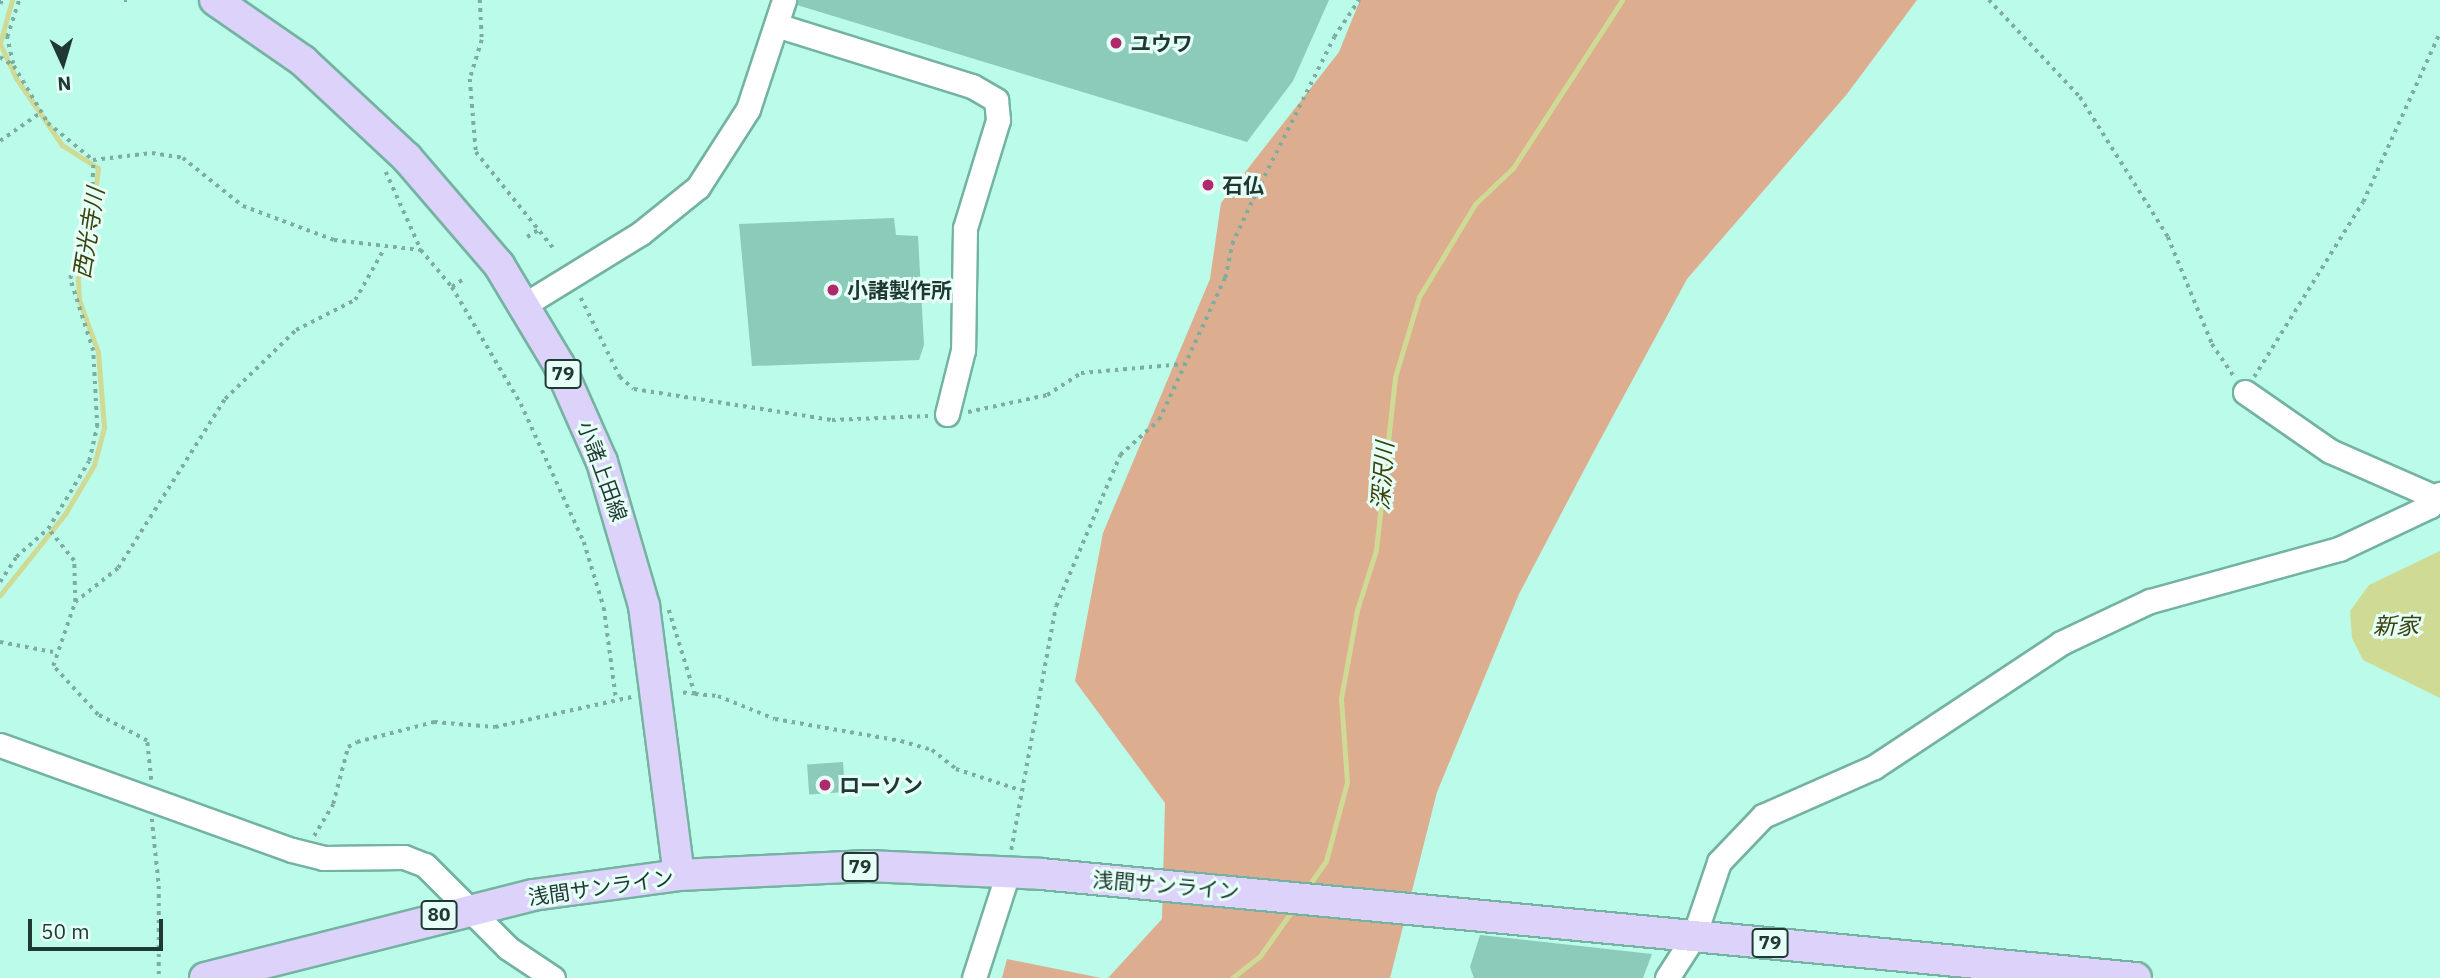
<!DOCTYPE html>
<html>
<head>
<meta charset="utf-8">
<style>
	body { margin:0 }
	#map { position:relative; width:2440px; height:978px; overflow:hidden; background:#bbfbe9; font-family:"IBM Plex Sans","Noto Sans JP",sans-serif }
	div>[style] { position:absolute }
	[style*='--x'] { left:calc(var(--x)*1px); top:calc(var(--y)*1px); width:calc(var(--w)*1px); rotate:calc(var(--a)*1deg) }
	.green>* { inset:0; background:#dcad8e }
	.water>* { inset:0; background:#cfda94 }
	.stream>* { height:5px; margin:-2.5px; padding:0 2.5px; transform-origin:2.5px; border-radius:2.5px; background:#cfda94 }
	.building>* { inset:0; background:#8ccaba; transform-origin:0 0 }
	.path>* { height:3.5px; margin-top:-1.75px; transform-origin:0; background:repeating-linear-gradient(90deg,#7cad9f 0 3.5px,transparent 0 8.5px) }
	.roads { filter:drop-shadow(2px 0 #74b2a1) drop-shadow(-2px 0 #74b2a1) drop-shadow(0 2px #74b2a1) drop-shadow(0 -2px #74b2a1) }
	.minor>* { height:23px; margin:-11.5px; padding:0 11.5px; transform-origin:11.5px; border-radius:11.5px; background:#fff }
	.major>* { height:30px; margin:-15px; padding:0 15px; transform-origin:15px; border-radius:15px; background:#dcd2fa }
	.dots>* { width:19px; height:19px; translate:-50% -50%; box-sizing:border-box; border:4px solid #e6fff7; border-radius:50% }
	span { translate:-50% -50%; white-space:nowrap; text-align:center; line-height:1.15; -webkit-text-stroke:6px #e6fff7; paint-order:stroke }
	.shield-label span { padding:2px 5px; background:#e6fff7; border:2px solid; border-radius:5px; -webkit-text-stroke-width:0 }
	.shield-label { font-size:19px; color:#1f3932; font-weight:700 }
	.poi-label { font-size:21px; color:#1f3932; font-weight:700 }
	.left { translate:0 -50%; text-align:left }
	.street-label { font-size:21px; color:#1f3932 }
	.water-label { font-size:23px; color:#3c420d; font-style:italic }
	.north { position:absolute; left:28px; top:28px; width:70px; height:70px; -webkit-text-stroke:5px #e6fff7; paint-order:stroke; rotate:176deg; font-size:19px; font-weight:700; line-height:28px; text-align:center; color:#1f3932 }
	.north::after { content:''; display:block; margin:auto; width:24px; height:32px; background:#1f3932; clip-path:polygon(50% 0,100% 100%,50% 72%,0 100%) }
	.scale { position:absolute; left:28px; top:919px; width:135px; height:32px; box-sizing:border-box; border:4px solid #1f3932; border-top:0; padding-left:9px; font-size:21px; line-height:24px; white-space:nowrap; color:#1f3932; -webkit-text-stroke:5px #e6fff7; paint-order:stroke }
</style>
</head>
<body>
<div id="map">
	<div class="green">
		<i style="clip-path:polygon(1360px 0,1917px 0,1847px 94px,1687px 279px,1593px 453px,1519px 594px,1437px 792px,1390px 978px,1108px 978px,1162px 919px,1165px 803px,1075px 681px,1103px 533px,1210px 279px,1221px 203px,1339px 52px)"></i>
		<i style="clip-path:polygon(1007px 959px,1101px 978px,1002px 978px)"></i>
	</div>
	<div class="water">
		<i style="clip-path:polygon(2440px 551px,2440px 698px,2363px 660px,2352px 638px,2350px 611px,2369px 585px)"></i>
	</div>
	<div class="stream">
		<i style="--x:0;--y:595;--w:104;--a:-51.3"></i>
		<i style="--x:65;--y:514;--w:57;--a:-59.4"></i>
		<i style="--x:94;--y:465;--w:39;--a:-75"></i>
		<i style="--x:104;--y:427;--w:75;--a:-94.6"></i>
		<i style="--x:98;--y:352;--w:55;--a:-110.1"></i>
		<i style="--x:79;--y:300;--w:22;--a:-93"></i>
		<i style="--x:78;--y:278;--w:41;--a:-72.9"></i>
		<i style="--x:90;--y:239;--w:71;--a:-83.6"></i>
		<i style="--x:98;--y:168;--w:43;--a:-147.4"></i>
		<i style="--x:62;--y:145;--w:81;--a:-124.5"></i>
		<i style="--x:16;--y:78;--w:38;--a:-115"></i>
		<i style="--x:0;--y:43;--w:45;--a:-74.4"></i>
		<i style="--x:1307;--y:888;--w:33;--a:-55"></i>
		<i style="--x:1326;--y:861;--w:82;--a:-75.1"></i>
		<i style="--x:1347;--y:782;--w:84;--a:-94.1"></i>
		<i style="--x:1341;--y:698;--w:89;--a:-79.7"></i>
		<i style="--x:1357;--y:610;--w:63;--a:-72.4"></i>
		<i style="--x:1376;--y:550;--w:174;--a:-83.7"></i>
		<i style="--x:1395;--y:377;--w:84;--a:-73.3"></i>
		<i style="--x:1419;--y:297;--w:109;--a:-58.9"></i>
		<i style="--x:1475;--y:204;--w:52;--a:-43.5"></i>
		<i style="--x:1513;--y:168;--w:200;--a:-57"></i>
		<i style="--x:1232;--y:978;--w:36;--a:-38"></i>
		<i style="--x:1260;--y:956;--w:59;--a:-54.7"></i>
	</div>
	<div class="building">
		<i style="clip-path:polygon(798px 0,1329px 0,1293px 81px,1247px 142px,797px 5px)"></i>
		<i style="clip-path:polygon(894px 218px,896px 235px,918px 236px,924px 345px,919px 360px,752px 366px,739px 224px)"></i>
		<i style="left:843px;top:762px;width:30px;height:36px;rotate:86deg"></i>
		<i style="clip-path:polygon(1480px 935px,1652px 954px,1643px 978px,1474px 978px,1470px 967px)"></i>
	</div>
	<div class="path">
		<i style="--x:124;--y:0;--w:6;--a:0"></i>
		<i style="--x:480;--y:0;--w:40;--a:87.1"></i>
		<i style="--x:482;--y:40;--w:41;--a:107.1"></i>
		<i style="--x:470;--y:79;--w:73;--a:85.3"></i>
		<i style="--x:476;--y:152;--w:124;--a:51.2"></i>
		<i style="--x:1989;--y:0;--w:133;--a:46.8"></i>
		<i style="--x:2080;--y:97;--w:165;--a:57.8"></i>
		<i style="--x:2168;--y:237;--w:116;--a:67.6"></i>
		<i style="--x:2212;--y:344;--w:41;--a:55.9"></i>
		<i style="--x:0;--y:4;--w:4;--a:-63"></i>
		<i style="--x:0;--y:57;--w:17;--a:33"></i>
		<i style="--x:14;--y:66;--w:66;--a:59.2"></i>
		<i style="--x:48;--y:123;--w:58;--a:39.4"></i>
		<i style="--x:93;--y:160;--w:59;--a:-6.8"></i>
		<i style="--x:152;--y:153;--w:31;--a:9"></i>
		<i style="--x:183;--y:158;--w:77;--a:38.7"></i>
		<i style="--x:243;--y:206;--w:97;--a:20.5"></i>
		<i style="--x:334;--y:240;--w:88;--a:6.6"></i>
		<i style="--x:421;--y:250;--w:48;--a:50"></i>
		<i style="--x:452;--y:287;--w:16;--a:-35"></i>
		<i style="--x:13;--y:64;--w:28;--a:-103"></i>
		<i style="--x:7;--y:37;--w:39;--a:-72"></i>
		<i style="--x:0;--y:141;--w:49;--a:-35"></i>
		<i style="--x:386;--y:172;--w:85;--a:65.8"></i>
		<i style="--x:527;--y:237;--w:15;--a:-32"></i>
		<i style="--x:452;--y:287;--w:136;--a:59.5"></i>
		<i style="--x:521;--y:404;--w:152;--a:65.5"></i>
		<i style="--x:584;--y:542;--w:69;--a:73.1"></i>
		<i style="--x:604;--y:608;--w:91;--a:82.4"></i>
		<i style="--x:581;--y:298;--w:88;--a:63.7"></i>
		<i style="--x:620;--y:377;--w:18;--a:41"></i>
		<i style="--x:634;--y:389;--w:200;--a:8.9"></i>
		<i style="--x:832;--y:420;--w:96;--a:-2.4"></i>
		<i style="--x:2254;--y:377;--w:206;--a:-58.1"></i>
		<i style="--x:2363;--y:202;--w:187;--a:-65.6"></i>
		<i style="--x:968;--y:412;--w:81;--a:-12.1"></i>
		<i style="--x:1047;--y:395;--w:40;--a:-32.9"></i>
		<i style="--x:1081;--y:373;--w:103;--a:-5"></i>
		<i style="--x:0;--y:582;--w:30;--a:-57"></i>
		<i style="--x:16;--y:557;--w:43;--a:-41.2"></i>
		<i style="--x:75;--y:602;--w:41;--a:-91.4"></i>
		<i style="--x:74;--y:561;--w:41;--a:-129.1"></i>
		<i style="--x:48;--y:529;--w:79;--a:-58.9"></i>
		<i style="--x:89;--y:461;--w:35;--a:-77"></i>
		<i style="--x:97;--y:427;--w:76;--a:-93"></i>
		<i style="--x:93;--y:351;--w:76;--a:-107.7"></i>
		<i style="--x:70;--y:279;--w:88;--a:-75.5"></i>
		<i style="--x:92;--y:194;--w:34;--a:-88"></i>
		<i style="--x:669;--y:610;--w:88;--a:72.8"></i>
		<i style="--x:695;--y:694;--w:12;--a:-175"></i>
		<i style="--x:0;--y:642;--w:54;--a:10.7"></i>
		<i style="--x:695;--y:694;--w:23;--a:5"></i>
		<i style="--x:718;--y:696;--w:61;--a:22"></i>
		<i style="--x:775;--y:719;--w:128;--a:9.9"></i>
		<i style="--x:901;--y:741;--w:32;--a:16"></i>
		<i style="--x:932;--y:750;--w:31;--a:38"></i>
		<i style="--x:956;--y:769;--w:67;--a:18.2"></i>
		<i style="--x:151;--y:780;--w:39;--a:-96"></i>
		<i style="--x:147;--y:741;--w:55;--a:-152"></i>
		<i style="--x:98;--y:715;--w:67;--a:-132.6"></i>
		<i style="--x:53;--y:666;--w:68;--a:-71"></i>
		<i style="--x:75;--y:602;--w:55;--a:-38.3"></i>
		<i style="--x:118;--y:568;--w:200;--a:-57.7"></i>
		<i style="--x:225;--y:399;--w:99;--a:-44.2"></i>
		<i style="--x:296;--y:330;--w:66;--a:-27"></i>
		<i style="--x:355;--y:300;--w:59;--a:-60.4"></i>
		<i style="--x:152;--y:819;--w:67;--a:84"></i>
		<i style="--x:159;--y:886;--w:92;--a:90"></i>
		<i style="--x:314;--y:836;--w:37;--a:-59"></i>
		<i style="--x:333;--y:804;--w:59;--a:-75.3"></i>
		<i style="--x:348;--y:747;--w:10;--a:-29"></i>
		<i style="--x:357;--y:742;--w:80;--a:-14.6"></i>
		<i style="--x:434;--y:722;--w:61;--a:4.7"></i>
		<i style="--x:495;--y:727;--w:140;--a:-12.4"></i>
		<i style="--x:1011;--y:850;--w:248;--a:-79.6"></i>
		<i style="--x:1056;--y:606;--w:164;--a:-67"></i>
		<i style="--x:1120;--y:455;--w:52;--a:-41.9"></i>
		<i style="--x:1159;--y:420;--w:157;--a:-65.1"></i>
		<i style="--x:1225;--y:278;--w:35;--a:-78"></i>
		<i style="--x:1232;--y:244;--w:50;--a:-65"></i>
		<i style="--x:1253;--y:199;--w:181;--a:-63.4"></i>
		<i style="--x:1334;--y:37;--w:45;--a:-56"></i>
	</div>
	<div class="roads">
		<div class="minor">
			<i style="--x:776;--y:25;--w:205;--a:17.3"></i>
			<i style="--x:972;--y:86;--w:28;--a:30"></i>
			<i style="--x:996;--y:100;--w:20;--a:84"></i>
			<i style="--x:998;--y:120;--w:113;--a:107"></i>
			<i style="--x:965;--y:228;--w:122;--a:90.9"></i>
			<i style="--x:963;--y:350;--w:66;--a:104"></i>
			<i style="--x:524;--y:305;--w:137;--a:-31.6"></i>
			<i style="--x:641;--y:233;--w:73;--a:-38.9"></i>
			<i style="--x:698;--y:187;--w:93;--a:-57.3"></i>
			<i style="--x:748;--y:109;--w:115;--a:-71.7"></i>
			<i style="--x:2245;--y:392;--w:103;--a:34.8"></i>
			<i style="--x:2330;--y:451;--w:117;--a:23.7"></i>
			<i style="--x:0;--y:745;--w:310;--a:19.8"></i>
			<i style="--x:292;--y:850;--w:32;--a:14"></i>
			<i style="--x:323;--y:858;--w:81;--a:-0.7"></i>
			<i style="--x:404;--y:857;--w:22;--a:21"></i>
			<i style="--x:425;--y:865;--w:117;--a:45"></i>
			<i style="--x:508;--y:948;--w:54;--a:33.7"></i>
			<i style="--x:974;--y:978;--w:110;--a:-72.1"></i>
			<i style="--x:1667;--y:978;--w:50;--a:-57.3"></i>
			<i style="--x:1694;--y:936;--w:78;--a:-71.3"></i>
			<i style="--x:1719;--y:862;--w:64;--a:-46.3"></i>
			<i style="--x:1763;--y:816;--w:121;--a:-23.8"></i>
			<i style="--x:1874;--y:767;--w:224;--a:-33.5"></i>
			<i style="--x:2061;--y:643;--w:98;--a:-25.3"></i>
			<i style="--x:2150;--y:601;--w:196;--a:-15.4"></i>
			<i style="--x:2339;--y:549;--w:101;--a:-25.3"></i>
			<i style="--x:2430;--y:506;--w:16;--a:-50"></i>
		</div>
		<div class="major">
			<i style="--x:215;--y:0;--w:107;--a:34.7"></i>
			<i style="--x:303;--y:61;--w:142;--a:43"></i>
			<i style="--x:407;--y:158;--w:141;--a:49.3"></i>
			<i style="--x:499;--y:265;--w:117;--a:59"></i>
			<i style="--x:559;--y:365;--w:106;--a:66.1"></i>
			<i style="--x:602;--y:462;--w:150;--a:73.7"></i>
			<i style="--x:644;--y:606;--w:271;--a:82.6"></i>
			<i style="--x:205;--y:978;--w:338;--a:-14.2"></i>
			<i style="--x:533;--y:895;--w:147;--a:-7.8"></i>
			<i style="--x:679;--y:875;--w:189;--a:-2.7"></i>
			<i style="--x:868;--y:866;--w:173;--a:2.6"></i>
			<i style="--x:1041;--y:874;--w:1100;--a:5.43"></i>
		</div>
	</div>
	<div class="dots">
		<i style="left:1116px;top:43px;background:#b0296c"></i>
		<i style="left:1208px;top:185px;background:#b0296c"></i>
		<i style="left:833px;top:290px;background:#b0296c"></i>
		<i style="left:825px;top:785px;background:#b0296c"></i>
	</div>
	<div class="shield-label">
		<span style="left:563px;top:374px">79</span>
		<span style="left:860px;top:867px">79</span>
		<span style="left:439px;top:915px">80</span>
		<span style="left:1770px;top:943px">79</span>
	</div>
	<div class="poi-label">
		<span class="left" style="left:1130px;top:43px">ユウワ</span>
		<span class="left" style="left:1222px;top:185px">石仏</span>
		<span class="left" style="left:847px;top:290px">小諸製作所</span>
		<span class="left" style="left:839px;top:785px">ローソン</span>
	</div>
	<div class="street-label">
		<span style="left:603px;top:471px;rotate:70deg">小諸上田線</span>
		<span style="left:1166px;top:885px;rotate:5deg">浅間サンライン</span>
		<span style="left:601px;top:887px;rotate:-8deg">浅間サンライン</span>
	</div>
	<div class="water-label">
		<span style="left:88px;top:233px;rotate:-81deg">西光寺川</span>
		<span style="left:1382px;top:476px;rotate:-86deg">深沢川</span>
		<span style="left:2396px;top:625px">新家</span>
	</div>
	<div class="north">N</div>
	<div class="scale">50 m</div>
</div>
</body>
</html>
